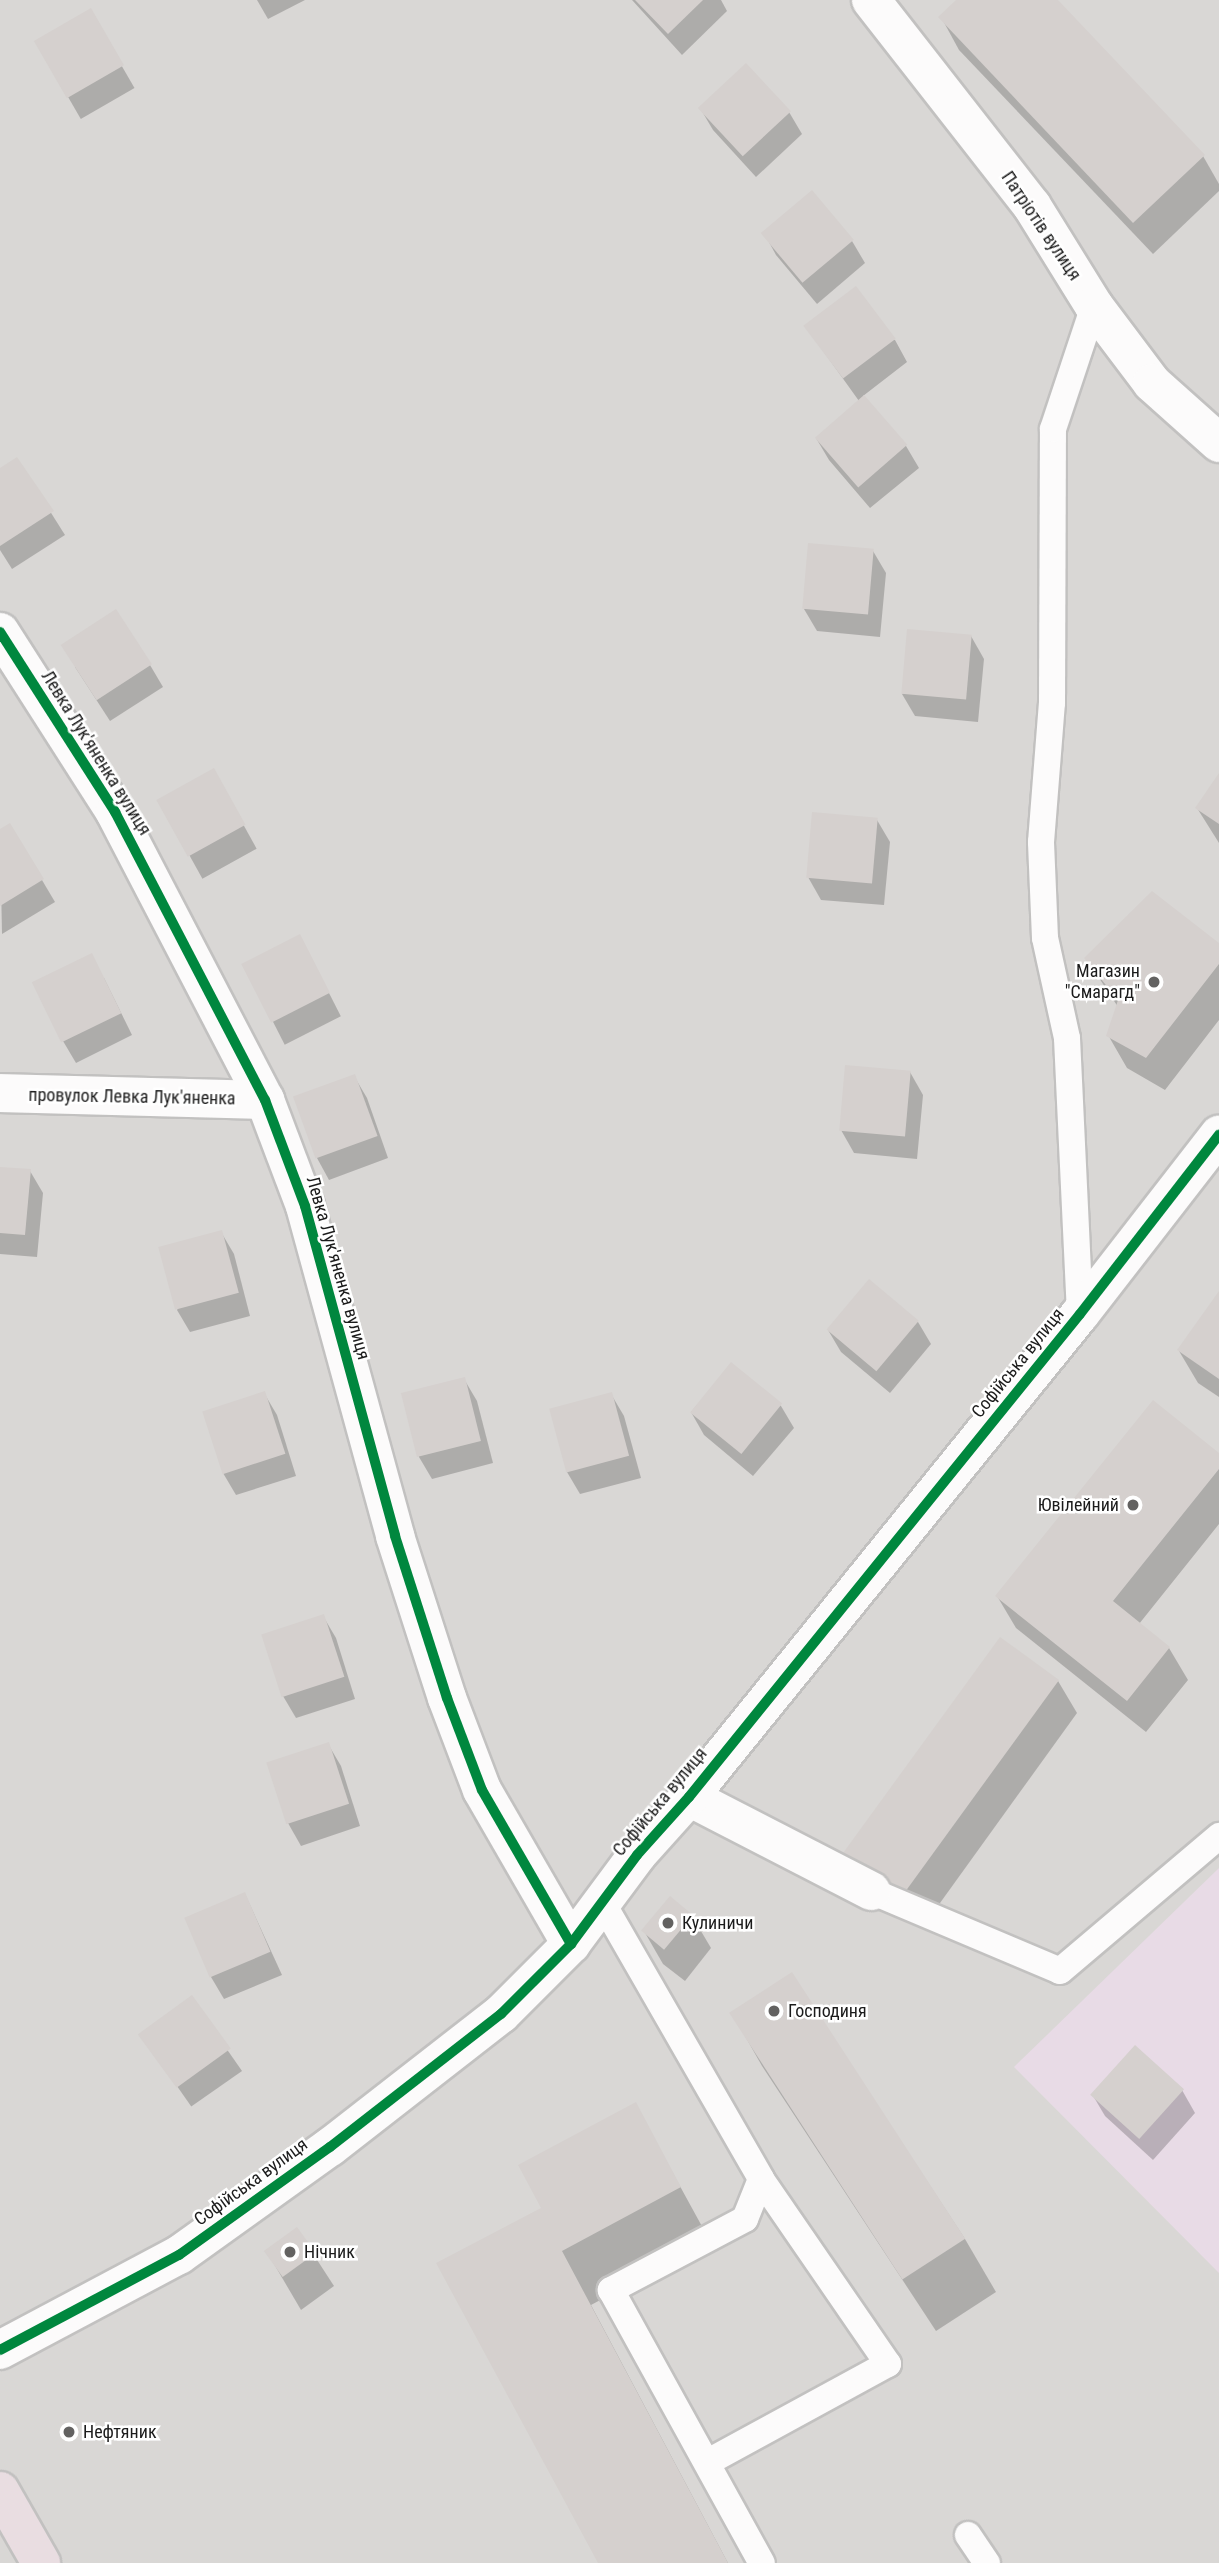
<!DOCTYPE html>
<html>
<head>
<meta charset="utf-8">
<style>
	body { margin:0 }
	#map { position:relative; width:1219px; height:2563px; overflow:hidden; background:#eae7e4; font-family:"Roboto Condensed",sans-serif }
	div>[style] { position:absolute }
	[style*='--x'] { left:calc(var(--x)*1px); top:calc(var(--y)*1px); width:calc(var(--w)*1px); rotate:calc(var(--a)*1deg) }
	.residential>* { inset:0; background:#d9d7d5; transform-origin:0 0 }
	.industrial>* { inset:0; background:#e8dbe6 }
	.shadow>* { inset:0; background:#0003; transform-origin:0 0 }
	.building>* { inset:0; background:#d5d0ce; transform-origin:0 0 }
	.roads { filter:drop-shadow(2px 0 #c2c1c0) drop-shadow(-2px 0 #c2c1c0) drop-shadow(0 2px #c2c1c0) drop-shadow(0 -2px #c2c1c0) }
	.lane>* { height:26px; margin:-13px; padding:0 13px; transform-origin:13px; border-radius:13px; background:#fcfbfb }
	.street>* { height:38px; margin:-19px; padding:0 19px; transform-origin:19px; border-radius:19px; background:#fcfbfb }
	.highway>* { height:38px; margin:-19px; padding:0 19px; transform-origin:19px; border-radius:19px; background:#e9dde1 }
	.cycleway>* { height:10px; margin:-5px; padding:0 5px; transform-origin:5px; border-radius:5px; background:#00873e }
	.dots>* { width:19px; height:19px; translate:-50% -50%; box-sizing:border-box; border:4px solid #fff; border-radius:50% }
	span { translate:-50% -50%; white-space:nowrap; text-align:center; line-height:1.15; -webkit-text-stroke:5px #fff; paint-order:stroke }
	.street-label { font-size:18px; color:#1b1b1b }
	.poi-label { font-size:18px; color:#1b1b1b }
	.right { translate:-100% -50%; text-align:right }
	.left { translate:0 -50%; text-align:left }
</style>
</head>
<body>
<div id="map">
	<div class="residential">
		<i style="left:0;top:0;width:1219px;height:2563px"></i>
	</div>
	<div class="industrial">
		<i style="clip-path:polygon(1219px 1868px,1219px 2273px,1014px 2067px)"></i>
	</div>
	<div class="shadow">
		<i style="clip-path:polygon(257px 0,305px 0,268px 19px)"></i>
		<i style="clip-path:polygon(632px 0,721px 0,727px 11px,682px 55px)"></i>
		<i style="clip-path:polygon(959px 0,1056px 0,1203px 156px,1219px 184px,1219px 191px,1153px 254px,959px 50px,941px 17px)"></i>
		<i style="left:90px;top:11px;width:89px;height:62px;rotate:60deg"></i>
		<i style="clip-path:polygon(700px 108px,789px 112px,802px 134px,756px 177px,713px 130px)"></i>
		<i style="clip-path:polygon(764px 233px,852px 241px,865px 263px,817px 304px,776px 255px)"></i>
		<i style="clip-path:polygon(806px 327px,895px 340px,907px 362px,863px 396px,906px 446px,919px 468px,870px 508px,829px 460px,816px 438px,859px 401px)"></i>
		<i style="clip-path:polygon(17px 459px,65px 535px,12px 569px,0 550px,0 470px)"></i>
		<i style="clip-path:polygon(873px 551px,886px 573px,880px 637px,817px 631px,804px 609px)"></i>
		<i style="clip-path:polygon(971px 636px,984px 659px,978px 722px,915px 716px,902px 694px)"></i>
		<i style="clip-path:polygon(150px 665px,163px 687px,110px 721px,75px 667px)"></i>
		<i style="left:213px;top:770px;width:90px;height:62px;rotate:61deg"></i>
		<i style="clip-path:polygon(1219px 776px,1219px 843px,1197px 808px)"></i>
		<i style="clip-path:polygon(877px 820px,890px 842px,884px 905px,821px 900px,808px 877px)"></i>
		<i style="clip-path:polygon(10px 826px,55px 902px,2px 934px,0 832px)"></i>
		<i style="left:300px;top:936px;width:90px;height:63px;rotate:63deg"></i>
		<i style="clip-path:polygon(1219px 946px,1219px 1020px,1165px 1090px,1127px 1068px,1108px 1035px,1118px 1007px,1086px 958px)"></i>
		<i style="clip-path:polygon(104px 978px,132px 1035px,76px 1063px,63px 1041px)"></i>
		<i style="clip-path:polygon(910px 1072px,923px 1095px,917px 1159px,854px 1153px,841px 1130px)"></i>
		<i style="clip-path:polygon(354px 1076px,367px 1098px,388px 1158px,329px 1180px,317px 1158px,295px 1098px)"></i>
		<i style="clip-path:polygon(0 1168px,30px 1171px,43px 1193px,37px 1257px,0 1254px)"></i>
		<i style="clip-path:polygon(221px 1232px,234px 1254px,250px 1316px,190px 1332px,177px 1310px)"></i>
		<i style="clip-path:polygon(1219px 1294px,1219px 1397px,1198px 1383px,1179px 1351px)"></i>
		<i style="clip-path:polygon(918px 1322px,931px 1344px,890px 1393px,841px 1352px,828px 1330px)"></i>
		<i style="clip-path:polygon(732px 1365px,781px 1406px,794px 1428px,753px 1476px,704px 1435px,691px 1412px)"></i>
		<i style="clip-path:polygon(464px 1379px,477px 1401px,493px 1463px,432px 1479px,419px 1457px,403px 1395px)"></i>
		<i style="clip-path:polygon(264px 1393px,277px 1415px,296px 1476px,236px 1495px,223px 1473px)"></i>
		<i style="clip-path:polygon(611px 1394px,624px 1416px,641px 1478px,580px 1494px,567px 1472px)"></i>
		<i style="clip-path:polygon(1219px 1456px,1219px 1524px,1139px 1624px,1169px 1648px,1188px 1680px,1146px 1732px,1016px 1628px,997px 1596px)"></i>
		<i style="clip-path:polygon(323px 1616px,336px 1638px,355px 1699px,296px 1718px,283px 1696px,264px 1635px)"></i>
		<i style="clip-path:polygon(1058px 1681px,1077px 1713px,922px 1928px,865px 1887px,847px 1854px)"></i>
		<i style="clip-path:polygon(328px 1744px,341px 1766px,360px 1826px,301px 1846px,288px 1823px,268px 1763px)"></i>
		<i style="clip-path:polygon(245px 1894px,282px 1975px,224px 1999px,211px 1977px)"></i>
		<i style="clip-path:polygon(692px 1916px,711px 1948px,685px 1981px,663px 1964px,644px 1931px)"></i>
		<i style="clip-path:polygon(791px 1974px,965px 2239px,996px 2292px,936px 2331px,762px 2066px,732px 2013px)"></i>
		<i style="left:191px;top:1998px;width:89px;height:62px;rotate:55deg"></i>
		<i style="clip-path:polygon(1182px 2090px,1195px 2113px,1153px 2160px,1105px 2116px,1092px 2094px)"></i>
		<i style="clip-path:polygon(635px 2104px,710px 2241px,591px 2305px,728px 2563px,600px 2563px,543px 2209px)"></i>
		<i style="clip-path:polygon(297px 2229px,334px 2286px,301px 2310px,267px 2252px)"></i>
	</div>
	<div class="building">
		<i style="clip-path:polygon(635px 0,703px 0,668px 34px)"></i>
		<i style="clip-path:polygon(956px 0,1058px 0,1205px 155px,1133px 223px,938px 17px)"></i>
		<i style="left:91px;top:8px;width:66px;height:66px;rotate:60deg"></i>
		<i style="left:746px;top:63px;width:66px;height:66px;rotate:47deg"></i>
		<i style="left:812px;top:190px;width:65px;height:67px;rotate:50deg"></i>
		<i style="left:856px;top:286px;width:66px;height:66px;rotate:53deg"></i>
		<i style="left:864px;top:395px;width:66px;height:65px;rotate:49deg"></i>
		<i style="clip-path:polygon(17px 457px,54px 511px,0 546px,0 468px)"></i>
		<i style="left:808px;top:543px;width:66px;height:66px;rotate:5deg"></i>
		<i style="left:116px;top:609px;width:66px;height:66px;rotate:57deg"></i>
		<i style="left:907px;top:629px;width:65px;height:65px;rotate:5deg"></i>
		<i style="left:214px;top:768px;width:65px;height:66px;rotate:61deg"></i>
		<i style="clip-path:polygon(1219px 773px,1219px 824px,1195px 808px)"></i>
		<i style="left:812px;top:812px;width:66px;height:66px;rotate:5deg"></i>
		<i style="clip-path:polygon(10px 823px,44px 879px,0 906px,0 829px)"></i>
		<i style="clip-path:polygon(1152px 891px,1219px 943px,1219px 964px,1146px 1058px,1106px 1036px,1118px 1000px,1084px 958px)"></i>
		<i style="left:300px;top:934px;width:66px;height:66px;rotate:63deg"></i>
		<i style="left:92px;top:953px;width:67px;height:67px;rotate:64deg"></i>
		<i style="left:845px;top:1065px;width:66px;height:66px;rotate:5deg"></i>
		<i style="left:355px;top:1074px;width:66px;height:66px;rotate:70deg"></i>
		<i style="clip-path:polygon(0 1167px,31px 1169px,25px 1235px,0 1233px)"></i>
		<i style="left:222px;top:1230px;width:65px;height:66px;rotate:75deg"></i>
		<i style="left:869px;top:1279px;width:65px;height:66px;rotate:40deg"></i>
		<i style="clip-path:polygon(1219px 1291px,1219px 1379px,1177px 1350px)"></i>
		<i style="left:731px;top:1362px;width:66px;height:65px;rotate:39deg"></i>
		<i style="left:465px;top:1377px;width:66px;height:66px;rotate:76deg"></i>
		<i style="left:265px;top:1391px;width:66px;height:66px;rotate:72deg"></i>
		<i style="left:612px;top:1392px;width:66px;height:65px;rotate:75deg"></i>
		<i style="clip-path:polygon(1153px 1400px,1219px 1453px,1219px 1469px,1113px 1601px,1170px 1647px,1127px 1701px,995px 1596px)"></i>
		<i style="left:324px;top:1614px;width:66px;height:66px;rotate:72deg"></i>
		<i style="left:1000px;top:1637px;width:73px;height:267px;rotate:36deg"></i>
		<i style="left:329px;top:1742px;width:65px;height:66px;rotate:72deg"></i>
		<i style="left:245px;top:1892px;width:65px;height:66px;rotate:67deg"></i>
		<i style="left:670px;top:1896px;width:30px;height:45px;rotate:40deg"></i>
		<i style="left:792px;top:1972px;width:318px;height:75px;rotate:57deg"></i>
		<i style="left:192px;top:1995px;width:66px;height:67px;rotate:54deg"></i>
		<i style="left:1135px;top:2045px;width:66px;height:67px;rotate:42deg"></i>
		<i style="clip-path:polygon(636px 2102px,681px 2187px,562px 2251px,728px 2563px,598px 2563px,436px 2263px,541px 2208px,518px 2165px)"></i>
		<i style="left:297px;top:2227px;width:32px;height:41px;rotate:54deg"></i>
	</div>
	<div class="roads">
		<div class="lane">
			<i style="--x:1080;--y:1314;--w:276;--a:-92.7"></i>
			<i style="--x:1067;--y:1038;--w:102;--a:-102.4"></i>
			<i style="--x:1045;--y:938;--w:96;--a:-92.4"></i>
			<i style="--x:1041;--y:842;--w:139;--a:-85.5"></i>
			<i style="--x:1052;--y:703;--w:274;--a:-89.8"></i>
			<i style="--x:1053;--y:429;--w:130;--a:-71.6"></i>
			<i style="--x:871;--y:1891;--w:205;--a:22.9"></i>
			<i style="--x:1060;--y:1971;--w:209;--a:-40.3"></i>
			<i style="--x:602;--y:1902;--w:319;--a:60.1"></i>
			<i style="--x:761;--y:2179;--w:43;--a:111.8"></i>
			<i style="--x:745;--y:2219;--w:152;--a:152.1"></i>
			<i style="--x:611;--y:2290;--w:312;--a:61.1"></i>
			<i style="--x:708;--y:2462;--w:205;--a:-28.6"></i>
			<i style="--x:888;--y:2364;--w:224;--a:-124.5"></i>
			<i style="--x:968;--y:2535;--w:34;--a:56"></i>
		</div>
		<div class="street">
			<i style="--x:871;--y:0;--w:261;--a:52"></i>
			<i style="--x:1032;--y:206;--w:118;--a:58.2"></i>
			<i style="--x:1094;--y:306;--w:96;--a:53"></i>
			<i style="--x:1152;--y:383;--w:90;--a:41.8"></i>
			<i style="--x:0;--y:632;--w:214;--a:57.4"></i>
			<i style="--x:115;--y:812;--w:325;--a:62.5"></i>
			<i style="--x:265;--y:1100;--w:113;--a:69.3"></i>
			<i style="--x:305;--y:1206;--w:342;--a:74.7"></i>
			<i style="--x:395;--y:1536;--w:170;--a:72.2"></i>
			<i style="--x:447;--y:1698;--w:98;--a:69.2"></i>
			<i style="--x:482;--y:1790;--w:178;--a:60"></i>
			<i style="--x:0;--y:1093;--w:265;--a:1.5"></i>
			<i style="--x:689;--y:1797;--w:205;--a:27.3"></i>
			<i style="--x:0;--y:2350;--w:203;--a:-28"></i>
			<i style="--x:179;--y:2255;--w:186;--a:-35.6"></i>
			<i style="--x:330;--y:2147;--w:217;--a:-37.9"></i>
			<i style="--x:501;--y:2014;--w:99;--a:-45"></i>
			<i style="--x:571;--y:1944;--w:111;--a:-53.4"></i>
			<i style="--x:637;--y:1855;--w:78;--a:-48.1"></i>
			<i style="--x:689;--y:1797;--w:621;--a:-51.01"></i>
			<i style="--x:1080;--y:1314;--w:227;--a:-52.2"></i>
		</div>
		<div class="highway">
			<i style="--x:0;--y:2491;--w:83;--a:60.3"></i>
		</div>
	</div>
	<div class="cycleway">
		<i style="--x:0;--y:632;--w:214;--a:57.4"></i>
		<i style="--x:115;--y:812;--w:325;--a:62.5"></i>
		<i style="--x:265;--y:1100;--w:113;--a:69.3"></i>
		<i style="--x:305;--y:1206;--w:342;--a:74.7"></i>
		<i style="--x:395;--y:1536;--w:170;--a:72.2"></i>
		<i style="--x:447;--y:1698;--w:98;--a:69.2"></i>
		<i style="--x:482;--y:1790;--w:178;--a:60"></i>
		<i style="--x:0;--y:2350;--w:203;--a:-28"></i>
		<i style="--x:179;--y:2255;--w:186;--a:-35.6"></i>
		<i style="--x:330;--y:2147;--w:217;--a:-37.9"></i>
		<i style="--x:501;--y:2014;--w:99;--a:-45"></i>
		<i style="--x:571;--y:1944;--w:111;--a:-53.4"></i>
		<i style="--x:637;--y:1855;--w:78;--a:-48.1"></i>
		<i style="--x:689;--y:1797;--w:621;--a:-51.01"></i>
		<i style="--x:1080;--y:1314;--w:227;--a:-52.2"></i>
	</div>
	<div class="dots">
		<i style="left:1154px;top:982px;background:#636261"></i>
		<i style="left:1133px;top:1505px;background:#636261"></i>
		<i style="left:668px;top:1923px;background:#636261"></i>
		<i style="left:774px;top:2011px;background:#636261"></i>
		<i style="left:290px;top:2252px;background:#636261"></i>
		<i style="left:69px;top:2432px;background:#636261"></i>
	</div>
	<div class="street-label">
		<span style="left:1041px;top:226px;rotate:56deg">Патріотів вулиця</span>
		<span style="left:96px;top:753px;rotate:58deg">Левка Лук'яненка вулиця</span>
		<span style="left:132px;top:1097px;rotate:1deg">провулок Левка Лук'яненка</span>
		<span style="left:338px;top:1268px;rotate:74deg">Левка Лук'яненка вулиця</span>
		<span style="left:1018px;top:1363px;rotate:-51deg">Софійська вулиця</span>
		<span style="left:660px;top:1802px;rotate:-50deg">Софійська вулиця</span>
		<span style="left:251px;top:2182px;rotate:-36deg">Софійська вулиця</span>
	</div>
	<div class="poi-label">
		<span class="right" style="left:1140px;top:982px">Магазин<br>"Смарагд"</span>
		<span class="right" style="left:1119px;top:1505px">Ювілейний</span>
		<span class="left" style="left:682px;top:1923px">Кулиничи</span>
		<span class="left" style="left:788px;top:2011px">Господиня</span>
		<span class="left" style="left:304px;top:2252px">Нічник</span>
		<span class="left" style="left:83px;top:2432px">Нефтяник</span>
	</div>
</div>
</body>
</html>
